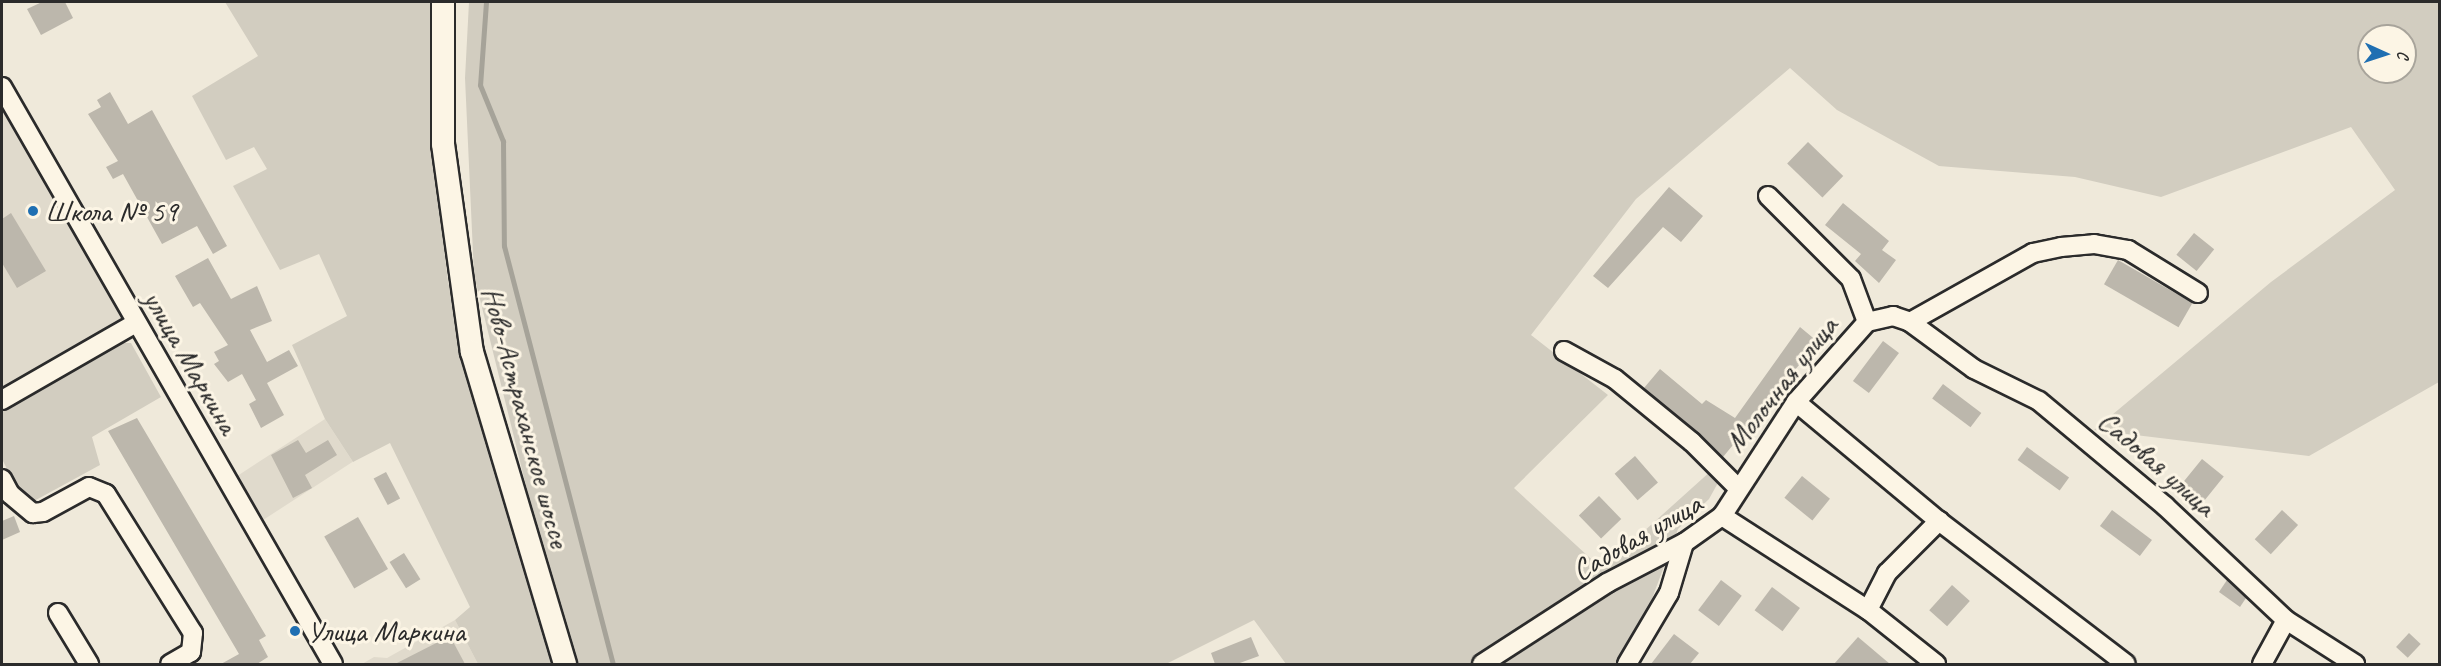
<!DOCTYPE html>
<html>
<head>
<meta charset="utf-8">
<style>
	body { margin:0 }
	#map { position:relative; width:2441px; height:666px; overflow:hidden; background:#efe9da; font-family:Caveat,sans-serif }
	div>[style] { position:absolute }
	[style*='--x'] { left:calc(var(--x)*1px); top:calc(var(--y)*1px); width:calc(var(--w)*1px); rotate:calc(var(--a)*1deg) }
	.built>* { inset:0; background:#e0dacc; transform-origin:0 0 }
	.green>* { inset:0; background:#d2cdc0 }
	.stream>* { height:5px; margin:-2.5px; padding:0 2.5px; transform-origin:2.5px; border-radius:2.5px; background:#a6a399 }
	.building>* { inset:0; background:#bcb7ac; transform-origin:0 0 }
	.roads { filter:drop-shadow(2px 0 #2b2b2b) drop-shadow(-2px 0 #2b2b2b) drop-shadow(0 2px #2b2b2b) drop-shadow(0 -2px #2b2b2b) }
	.minor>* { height:18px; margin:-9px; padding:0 9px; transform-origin:9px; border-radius:9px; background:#fcf5e5 }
	.major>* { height:22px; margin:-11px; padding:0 11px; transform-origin:11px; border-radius:11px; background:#fcf5e5 }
	.dots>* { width:16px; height:16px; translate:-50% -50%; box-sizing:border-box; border:3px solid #fcf5e5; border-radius:50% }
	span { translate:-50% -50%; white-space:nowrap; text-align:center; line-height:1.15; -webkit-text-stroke:6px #fcf5e5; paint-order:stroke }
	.poi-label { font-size:30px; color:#2b2b2b }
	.left { translate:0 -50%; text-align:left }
	.street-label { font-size:30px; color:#2b2b2b }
	.frame { position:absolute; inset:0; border:3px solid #2b2b2b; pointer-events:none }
	.north { position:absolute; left:2357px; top:24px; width:60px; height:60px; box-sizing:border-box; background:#fcf5e5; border:2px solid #a8a49b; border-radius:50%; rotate:93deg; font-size:16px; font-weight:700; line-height:24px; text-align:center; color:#2b2b2b }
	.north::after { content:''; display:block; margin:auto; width:21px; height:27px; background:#1f6fb2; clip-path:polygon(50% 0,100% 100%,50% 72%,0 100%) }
</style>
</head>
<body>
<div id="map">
	<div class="built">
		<i style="clip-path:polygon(2px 103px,126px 319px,2px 392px)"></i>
		<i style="left:325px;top:419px;width:51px;height:106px;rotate:57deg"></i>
		<i style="clip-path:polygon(455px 620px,478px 664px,362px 664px,374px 657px,387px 658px)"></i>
	</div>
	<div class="green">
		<i style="clip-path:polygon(225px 2px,433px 2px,432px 144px,448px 282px,506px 507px,555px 664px,478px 664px,455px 620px,470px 607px,390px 443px,353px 462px,325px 419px,292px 345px,347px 316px,319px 254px,280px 270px,233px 186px,267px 169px,254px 147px,226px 160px,192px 96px,258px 56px)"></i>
		<i style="clip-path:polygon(evenodd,469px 2px,2439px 2px,2439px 382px,2309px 456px,2094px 430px,2271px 282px,2395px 190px,2351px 127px,2161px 197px,2075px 177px,1939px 166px,1837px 110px,1790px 68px,1636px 199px,1531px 335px,1608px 395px,1514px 488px,1602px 569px,1712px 470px,1719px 481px,1709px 499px,1678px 529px,1641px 628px,1620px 664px,1286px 664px,1254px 620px,1166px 664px,577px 664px,530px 502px,474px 275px,465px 78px,469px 2px,2369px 36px,2405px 36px,2405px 72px,2369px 72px,2369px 36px)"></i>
		<i style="clip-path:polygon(113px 343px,131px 343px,161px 397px,92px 437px,100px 465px,34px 501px,17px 489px,2px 459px,2px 408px)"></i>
	</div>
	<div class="stream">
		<i style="--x:486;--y:2;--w:83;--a:94.1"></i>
		<i style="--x:480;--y:85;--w:61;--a:67.7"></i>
		<i style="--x:503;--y:141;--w:105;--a:89.5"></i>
		<i style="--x:504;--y:246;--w:432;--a:75.4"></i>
	</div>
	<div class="building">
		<i style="clip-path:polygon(42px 2px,65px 2px,73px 18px,41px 35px,27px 9px)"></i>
		<i style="clip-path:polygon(110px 92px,128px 124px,152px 110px,227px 246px,213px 254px,197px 226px,162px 244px,123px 174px,113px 179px,106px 167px,118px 161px,88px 114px,101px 107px,97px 100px)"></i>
		<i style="left:1808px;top:142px;width:49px;height:30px;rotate:44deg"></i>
		<i style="clip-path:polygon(1669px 187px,1703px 216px,1681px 242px,1663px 227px,1608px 288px,1593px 276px)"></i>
		<i style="clip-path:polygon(1843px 203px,1889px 241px,1882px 250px,1896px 260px,1879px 283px,1855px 261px,1861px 254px,1825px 225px)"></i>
		<i style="clip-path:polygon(11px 213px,46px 271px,17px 288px,2px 263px,2px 219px)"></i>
		<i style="left:2194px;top:233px;width:26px;height:28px;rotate:39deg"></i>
		<i style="clip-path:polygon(208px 258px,231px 299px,257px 286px,272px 321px,250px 330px,267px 362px,289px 350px,298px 366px,267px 383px,284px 415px,261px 428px,249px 404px,256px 400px,242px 374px,228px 382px,214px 364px,219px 361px,214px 352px,228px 345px,200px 303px,193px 307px,175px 276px)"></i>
		<i style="left:2118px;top:260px;width:86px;height:28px;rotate:30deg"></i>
		<i style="clip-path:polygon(1800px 327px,1818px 342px,1723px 457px,1644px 388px,1660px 369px,1702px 404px,1706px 400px,1735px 418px)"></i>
		<i style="left:1883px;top:341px;width:20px;height:50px;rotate:37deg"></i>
		<i style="left:1943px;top:384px;width:48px;height:18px;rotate:37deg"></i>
		<i style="clip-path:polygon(137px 418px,266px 636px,259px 640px,268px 657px,257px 664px,221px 664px,239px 654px,108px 431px)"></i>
		<i style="clip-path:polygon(298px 440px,306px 453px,328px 440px,337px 455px,305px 475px,312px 488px,293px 498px,271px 455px)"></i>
		<i style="left:2027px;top:447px;width:52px;height:16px;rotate:36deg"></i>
		<i style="left:1635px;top:456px;width:35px;height:27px;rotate:49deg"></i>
		<i style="left:2202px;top:459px;width:28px;height:31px;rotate:39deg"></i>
		<i style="left:386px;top:472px;width:30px;height:14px;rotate:62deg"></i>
		<i style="left:1802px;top:476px;width:36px;height:28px;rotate:39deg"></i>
		<i style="left:1599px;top:496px;width:32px;height:28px;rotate:46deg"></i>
		<i style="left:2112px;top:510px;width:50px;height:20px;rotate:37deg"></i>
		<i style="left:2282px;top:510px;width:22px;height:40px;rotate:43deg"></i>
		<i style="clip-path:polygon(14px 516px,20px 532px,2px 540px,2px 521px)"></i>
		<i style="left:358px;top:517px;width:60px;height:39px;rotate:60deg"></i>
		<i style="left:404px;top:553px;width:31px;height:17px;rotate:58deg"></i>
		<i style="left:1721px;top:580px;width:26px;height:38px;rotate:37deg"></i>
		<i style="clip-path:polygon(2227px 580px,2246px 598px,2240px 607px,2219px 592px)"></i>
		<i style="left:1952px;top:585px;width:24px;height:34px;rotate:42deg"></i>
		<i style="left:1772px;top:587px;width:35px;height:29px;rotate:37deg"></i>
		<i style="left:2409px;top:633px;width:16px;height:19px;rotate:43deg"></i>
		<i style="clip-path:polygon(1674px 634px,1699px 653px,1690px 664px,1651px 664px)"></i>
		<i style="clip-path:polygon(450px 636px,465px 664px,395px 664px)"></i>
		<i style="clip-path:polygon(1251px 637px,1259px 656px,1237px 664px,1215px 664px,1211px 653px)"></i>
		<i style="clip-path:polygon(1858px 637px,1890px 664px,1834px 664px)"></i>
	</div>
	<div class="roads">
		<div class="minor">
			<i style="--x:2;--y:87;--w:665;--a:60.16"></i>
			<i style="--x:1768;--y:196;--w:117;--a:45"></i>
			<i style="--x:1851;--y:279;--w:46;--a:69.6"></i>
			<i style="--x:1910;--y:322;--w:79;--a:36.3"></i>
			<i style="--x:1974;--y:369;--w:72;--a:26.2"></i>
			<i style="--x:2039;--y:401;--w:164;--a:39.8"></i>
			<i style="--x:2165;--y:506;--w:166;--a:43.3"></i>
			<i style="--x:2286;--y:620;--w:82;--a:32.5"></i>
			<i style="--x:1564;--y:351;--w:58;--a:28.8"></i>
			<i style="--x:1615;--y:379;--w:99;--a:39.3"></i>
			<i style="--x:1692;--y:442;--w:64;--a:45"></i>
			<i style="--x:2;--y:400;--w:155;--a:-29.9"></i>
			<i style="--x:1796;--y:402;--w:186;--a:39.8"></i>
			<i style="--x:1939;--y:521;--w:235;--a:37.4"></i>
			<i style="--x:2;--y:479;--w:17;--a:62"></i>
			<i style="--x:10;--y:494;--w:30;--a:40"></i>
			<i style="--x:33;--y:513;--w:10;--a:-6"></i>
			<i style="--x:43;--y:512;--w:52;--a:-28.5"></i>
			<i style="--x:89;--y:487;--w:18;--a:22"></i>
			<i style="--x:106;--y:494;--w:164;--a:58"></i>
			<i style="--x:193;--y:633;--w:19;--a:96"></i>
			<i style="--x:191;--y:652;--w:24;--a:150"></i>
			<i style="--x:1722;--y:516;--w:174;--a:32.8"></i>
			<i style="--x:1868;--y:610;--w:87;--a:38.5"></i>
			<i style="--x:1868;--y:610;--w:42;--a:-62.8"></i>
			<i style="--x:1887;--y:573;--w:74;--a:-45"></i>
			<i style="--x:58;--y:613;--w:60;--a:58.7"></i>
			<i style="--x:1482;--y:664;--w:149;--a:-32.9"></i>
			<i style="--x:1607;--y:583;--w:87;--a:-27.5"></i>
			<i style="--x:1684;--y:543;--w:47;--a:-35.4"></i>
			<i style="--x:1722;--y:516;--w:136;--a:-57"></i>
			<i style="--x:1796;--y:402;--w:107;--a:-48.4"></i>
			<i style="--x:1867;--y:322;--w:27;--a:-13"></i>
			<i style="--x:1893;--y:316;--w:18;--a:19"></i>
			<i style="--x:1910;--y:322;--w:141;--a:-29.3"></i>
			<i style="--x:2033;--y:253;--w:29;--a:-12"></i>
			<i style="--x:2061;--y:247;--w:33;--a:-5"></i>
			<i style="--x:2094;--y:244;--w:35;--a:10"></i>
			<i style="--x:2128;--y:250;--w:82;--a:31.6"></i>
			<i style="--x:1627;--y:664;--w:82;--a:-59.4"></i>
			<i style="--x:1669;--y:593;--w:52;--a:-73.3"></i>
			<i style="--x:2262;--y:664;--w:50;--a:-61.4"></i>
		</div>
		<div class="major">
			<i style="--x:443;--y:2;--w:142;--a:90"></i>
			<i style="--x:443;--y:144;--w:210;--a:82.1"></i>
			<i style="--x:472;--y:352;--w:326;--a:73.4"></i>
		</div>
	</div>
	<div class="dots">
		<i style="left:33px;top:211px;background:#1f6fb2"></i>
		<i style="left:295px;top:631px;background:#1f6fb2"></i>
	</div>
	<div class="poi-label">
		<span class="left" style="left:45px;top:211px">Школа № 59</span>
		<span class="left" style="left:307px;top:631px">Улица Маркина</span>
	</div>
	<div class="street-label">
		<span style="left:191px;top:362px;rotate:60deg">улица Маркина</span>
		<span style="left:1781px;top:384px;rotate:-52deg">Молочная улица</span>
		<span style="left:526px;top:417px;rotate:75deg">Ново-Астраханское шоссе</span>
		<span style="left:2157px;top:463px;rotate:41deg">Садовая улица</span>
		<span style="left:1637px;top:537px;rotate:-30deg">Садовая улица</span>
	</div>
	<div class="frame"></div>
	<div class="north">С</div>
</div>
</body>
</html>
